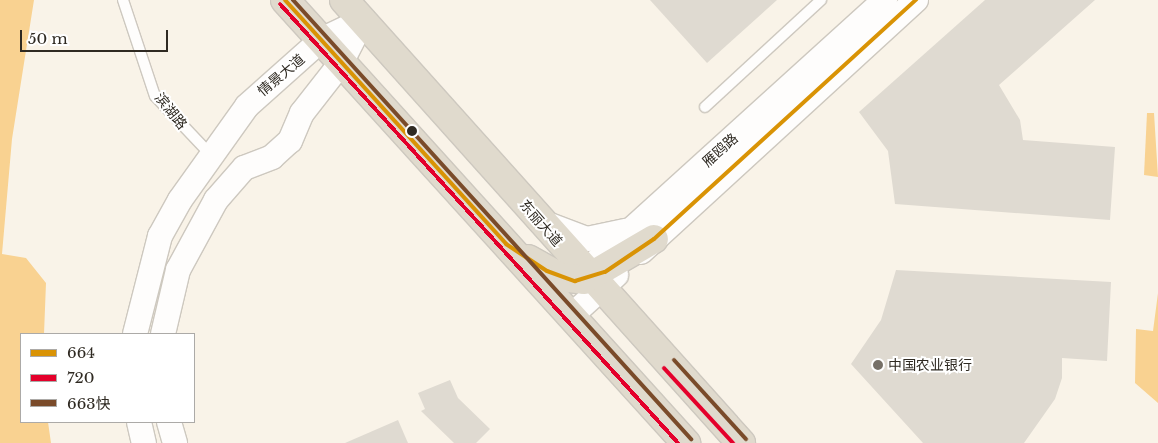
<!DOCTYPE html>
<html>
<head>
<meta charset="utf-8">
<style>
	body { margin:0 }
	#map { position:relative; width:1158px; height:443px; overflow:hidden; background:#f9f3e8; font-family:"Libre Baskerville","Noto Sans SC",serif }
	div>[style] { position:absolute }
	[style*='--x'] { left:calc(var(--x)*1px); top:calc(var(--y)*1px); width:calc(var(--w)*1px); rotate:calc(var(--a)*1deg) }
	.water>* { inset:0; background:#f9d291 }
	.building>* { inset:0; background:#dfdad1 }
	.roads { filter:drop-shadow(1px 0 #cdc8bf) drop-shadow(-1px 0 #cdc8bf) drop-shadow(0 1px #cdc8bf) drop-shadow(0 -1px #cdc8bf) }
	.service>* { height:10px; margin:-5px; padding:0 5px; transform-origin:5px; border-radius:5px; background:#fefdfc }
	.tertiary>* { height:24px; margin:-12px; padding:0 12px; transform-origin:12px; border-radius:12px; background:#fefdfc }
	.trunk>* { height:28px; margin:-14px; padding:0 14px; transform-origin:14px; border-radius:14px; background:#e0dacd }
	.bus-1>* { height:4px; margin:-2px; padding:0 2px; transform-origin:2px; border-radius:2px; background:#d99305 }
	.bus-2>* { height:4px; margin:-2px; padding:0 2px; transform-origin:2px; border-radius:2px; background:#e4002b }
	.bus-3>* { height:4px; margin:-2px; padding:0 2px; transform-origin:2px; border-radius:2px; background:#7a4b2a }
	.dots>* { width:14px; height:14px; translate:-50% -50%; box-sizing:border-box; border:2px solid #fff; border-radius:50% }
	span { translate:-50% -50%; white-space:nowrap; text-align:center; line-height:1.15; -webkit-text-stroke:4px #fff; paint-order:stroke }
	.street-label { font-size:14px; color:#2f2a22 }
	.poi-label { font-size:14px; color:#2f2a22 }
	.left { translate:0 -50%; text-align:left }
	.legend { position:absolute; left:20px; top:333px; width:175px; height:90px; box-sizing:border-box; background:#fff; border:1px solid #acaaa7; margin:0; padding:6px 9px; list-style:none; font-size:15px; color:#2f2a22 }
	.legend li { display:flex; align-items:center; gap:10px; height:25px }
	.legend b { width:25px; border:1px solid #acaaa7 }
	.scale { position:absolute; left:20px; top:30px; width:148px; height:22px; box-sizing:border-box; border:2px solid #2f2a22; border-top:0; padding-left:6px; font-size:15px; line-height:18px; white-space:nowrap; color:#2f2a22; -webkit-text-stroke:4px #fff; paint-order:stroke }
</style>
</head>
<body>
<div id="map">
	<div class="water">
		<i style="clip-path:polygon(0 0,34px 0,12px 139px,2px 254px,26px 258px,46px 283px,44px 334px,21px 334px,21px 422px,48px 422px,51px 443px,0 443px)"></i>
		<i style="clip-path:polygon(1147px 113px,1154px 113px,1158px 177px,1144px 175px)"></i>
		<i style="clip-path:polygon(1158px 293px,1158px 403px,1135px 383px,1136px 329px,1153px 331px)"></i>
	</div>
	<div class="building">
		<i style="clip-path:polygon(650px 0,777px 0,707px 63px)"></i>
		<i style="clip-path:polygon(985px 0,1095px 0,999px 85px,1020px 120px,1023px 140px,1115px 147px,1110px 220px,895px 204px,888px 151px,859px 112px)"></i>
		<i style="clip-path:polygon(896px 270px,1111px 282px,1107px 361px,1062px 358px,1062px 378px,1055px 399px,1024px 443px,923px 443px,851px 364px,881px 320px)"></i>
		<i style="clip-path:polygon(450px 380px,458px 398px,490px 429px,476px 443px,454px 443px,421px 411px,425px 409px,418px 393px)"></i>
		<i style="clip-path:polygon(398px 420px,408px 443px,345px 443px)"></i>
	</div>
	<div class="roads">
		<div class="service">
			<i style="--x:123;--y:0;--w:101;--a:71.6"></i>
			<i style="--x:155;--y:96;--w:83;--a:46.5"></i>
			<i style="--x:705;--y:107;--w:158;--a:-42.7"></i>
		</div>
		<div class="tertiary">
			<i style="--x:547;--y:224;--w:43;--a:20.6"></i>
			<i style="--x:587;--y:239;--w:40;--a:-12"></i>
			<i style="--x:641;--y:252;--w:373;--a:-42.5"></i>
			<i style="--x:588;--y:269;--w:401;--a:-42.2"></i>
			<i style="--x:571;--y:316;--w:61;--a:-42.3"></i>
			<i style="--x:135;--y:334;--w:101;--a:-75.7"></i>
			<i style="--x:160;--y:236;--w:41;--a:-60.9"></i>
			<i style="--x:180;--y:200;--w:115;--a:-54.5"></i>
			<i style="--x:247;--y:106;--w:99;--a:-41.7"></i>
			<i style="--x:321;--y:40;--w:47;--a:-25.5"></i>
			<i style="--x:163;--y:334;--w:66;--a:-76.8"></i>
			<i style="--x:178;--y:270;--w:80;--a:-61.5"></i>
			<i style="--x:216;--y:200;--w:43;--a:-48.8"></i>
			<i style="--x:244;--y:168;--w:30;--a:-21"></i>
			<i style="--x:272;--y:157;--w:24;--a:-42"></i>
			<i style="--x:290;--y:141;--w:30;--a:-67"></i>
			<i style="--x:302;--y:113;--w:63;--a:-52"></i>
			<i style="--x:341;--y:63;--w:48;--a:-62.9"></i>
			<i style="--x:139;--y:422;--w:22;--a:77"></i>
			<i style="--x:169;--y:422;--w:22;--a:74"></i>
		</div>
		<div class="trunk">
			<i style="--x:285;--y:0;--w:598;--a:47.85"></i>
			<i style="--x:344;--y:0;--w:595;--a:48.13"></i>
			<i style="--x:528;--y:259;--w:38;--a:29"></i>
			<i style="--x:561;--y:277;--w:23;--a:7"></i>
			<i style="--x:584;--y:280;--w:81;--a:-30.4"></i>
		</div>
	</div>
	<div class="bus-1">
		<i style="--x:285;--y:0;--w:329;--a:47.8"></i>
		<i style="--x:506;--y:244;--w:49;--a:33.4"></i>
		<i style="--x:547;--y:271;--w:30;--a:20"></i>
		<i style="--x:575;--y:281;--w:31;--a:-17"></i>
		<i style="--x:605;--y:272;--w:59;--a:-34"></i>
		<i style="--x:654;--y:239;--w:355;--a:-42.4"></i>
	</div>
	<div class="bus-2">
		<i style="--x:280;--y:4;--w:593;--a:47.8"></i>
		<i style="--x:664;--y:368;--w:102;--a:47.4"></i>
	</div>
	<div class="bus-3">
		<i style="--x:293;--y:0;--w:593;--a:47.8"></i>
		<i style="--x:674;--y:360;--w:107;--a:47.7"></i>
	</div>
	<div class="dots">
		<i style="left:412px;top:131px;background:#2f2a22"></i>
		<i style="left:878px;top:365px;background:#767067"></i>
	</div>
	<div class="street-label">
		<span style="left:281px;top:75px;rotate:-40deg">情景大道</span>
		<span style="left:171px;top:111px;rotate:51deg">滨湖路</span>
		<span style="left:720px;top:150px;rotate:-42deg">雁鸥路</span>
		<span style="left:541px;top:223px;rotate:49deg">东丽大道</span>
	</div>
	<div class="poi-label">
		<span class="left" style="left:888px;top:365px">中国农业银行</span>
	</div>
	<ul class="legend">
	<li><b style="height:6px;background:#d99305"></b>664</li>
	<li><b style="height:6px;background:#e4002b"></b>720</li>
	<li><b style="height:6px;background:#7a4b2a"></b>663快</li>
	</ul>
	<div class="scale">50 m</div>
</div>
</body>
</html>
